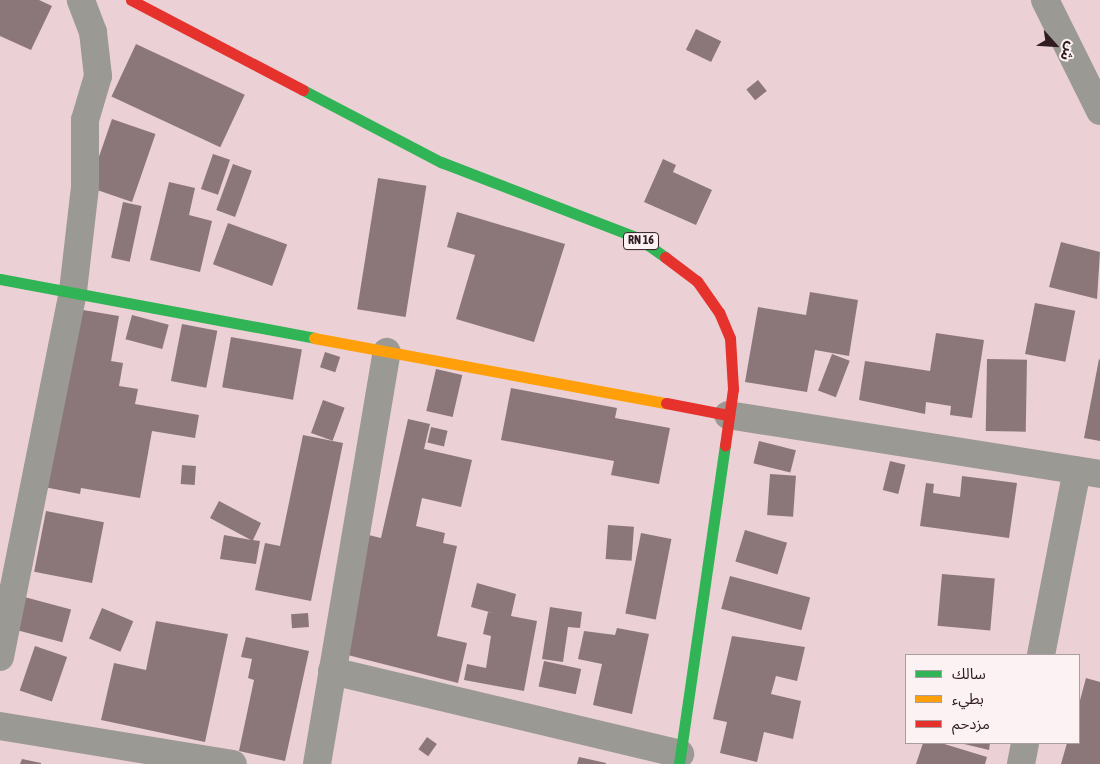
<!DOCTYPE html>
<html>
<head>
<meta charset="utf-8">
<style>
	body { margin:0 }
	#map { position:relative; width:1100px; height:764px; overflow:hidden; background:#ebd0d5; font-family:"Asap Condensed","Noto Sans Arabic",sans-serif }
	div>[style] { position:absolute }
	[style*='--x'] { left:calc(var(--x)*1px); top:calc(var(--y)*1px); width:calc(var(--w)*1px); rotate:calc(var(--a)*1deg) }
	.building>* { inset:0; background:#8b777a; transform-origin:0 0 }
	.street>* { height:28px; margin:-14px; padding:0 14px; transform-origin:14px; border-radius:14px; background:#9b9994 }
	.fast>* { height:11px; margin:-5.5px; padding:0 5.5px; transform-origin:5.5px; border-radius:5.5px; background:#30b455 }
	.slow>* { height:11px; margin:-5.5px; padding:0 5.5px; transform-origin:5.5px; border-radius:5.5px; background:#ff9f0a }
	.jam>* { height:11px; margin:-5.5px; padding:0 5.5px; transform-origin:5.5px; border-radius:5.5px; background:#e5322d }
	span { translate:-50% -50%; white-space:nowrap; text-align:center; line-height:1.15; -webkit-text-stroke:5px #fcf1f3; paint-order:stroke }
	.shield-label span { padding:1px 4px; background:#fcf1f3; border:1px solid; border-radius:4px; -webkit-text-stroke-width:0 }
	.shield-label { font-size:12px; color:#2f1c21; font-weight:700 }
	.legend { position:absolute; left:905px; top:654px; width:175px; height:90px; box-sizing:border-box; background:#fcf1f3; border:1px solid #aa9c9f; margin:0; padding:6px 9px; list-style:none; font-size:15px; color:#2f1c21 }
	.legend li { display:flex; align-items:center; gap:10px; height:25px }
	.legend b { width:25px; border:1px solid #aa9c9f }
	.north { position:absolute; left:1030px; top:20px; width:50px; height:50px; -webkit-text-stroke:4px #fcf1f3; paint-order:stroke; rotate:116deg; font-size:14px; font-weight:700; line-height:20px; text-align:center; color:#2f1c21 }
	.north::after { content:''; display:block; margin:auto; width:18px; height:22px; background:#2f1c21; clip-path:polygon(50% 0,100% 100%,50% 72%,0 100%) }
</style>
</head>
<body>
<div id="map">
	<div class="building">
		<i style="clip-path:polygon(0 0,39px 0,52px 6px,31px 50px,0 36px)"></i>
		<i style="left:696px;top:29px;width:28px;height:23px;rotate:26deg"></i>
		<i style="left:136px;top:44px;width:120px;height:58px;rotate:25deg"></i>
		<i style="left:758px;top:80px;width:14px;height:15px;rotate:51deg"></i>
		<i style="left:112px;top:119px;width:46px;height:72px;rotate:19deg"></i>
		<i style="left:213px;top:154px;width:18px;height:37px;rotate:19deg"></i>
		<i style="clip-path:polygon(663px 159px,676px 165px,673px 172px,712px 190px,696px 225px,644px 202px)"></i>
		<i style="left:233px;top:164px;width:20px;height:49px;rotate:20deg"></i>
		<i style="left:378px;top:178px;width:49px;height:133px;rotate:9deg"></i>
		<i style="clip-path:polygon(169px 182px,195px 188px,189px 215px,212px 221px,200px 272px,150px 260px)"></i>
		<i style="left:123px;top:202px;width:19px;height:57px;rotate:12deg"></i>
		<i style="clip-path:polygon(457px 212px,565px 244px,534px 342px,456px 319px,475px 255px,447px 247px)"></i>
		<i style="left:228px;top:223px;width:63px;height:44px;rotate:20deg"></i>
		<i style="clip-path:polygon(1061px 242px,1100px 252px,1097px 299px,1049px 287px)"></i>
		<i style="clip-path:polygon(810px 292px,858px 300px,849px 356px,815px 350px,807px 392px,745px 382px,758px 307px,806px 315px)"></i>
		<i style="left:1035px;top:303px;width:41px;height:52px;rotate:11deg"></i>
		<i style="clip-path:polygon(77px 309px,119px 316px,111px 361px,123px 363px,119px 386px,138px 389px,135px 404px,199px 415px,195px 438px,152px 431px,140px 498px,81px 488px,80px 494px,44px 487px)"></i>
		<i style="left:132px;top:315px;width:38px;height:25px;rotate:15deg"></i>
		<i style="left:182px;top:324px;width:36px;height:58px;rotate:11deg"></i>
		<i style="clip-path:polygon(936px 333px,984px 340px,972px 418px,950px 415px,951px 406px,926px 402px,925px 414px,859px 400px,865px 361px,930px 371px)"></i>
		<i style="left:231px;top:337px;width:72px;height:51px;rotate:10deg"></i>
		<i style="left:325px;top:352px;width:16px;height:16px;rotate:18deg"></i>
		<i style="left:832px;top:354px;width:19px;height:39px;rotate:21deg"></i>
		<i style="left:987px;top:359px;width:40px;height:72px;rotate:1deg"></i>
		<i style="clip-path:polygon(1099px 359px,1100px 360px,1100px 441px,1084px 438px)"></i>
		<i style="left:436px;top:369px;width:27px;height:43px;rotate:13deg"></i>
		<i style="clip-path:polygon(511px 388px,617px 408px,615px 418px,670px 428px,659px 484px,611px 475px,614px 461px,501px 440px)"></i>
		<i style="left:323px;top:400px;width:23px;height:35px;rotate:20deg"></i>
		<i style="clip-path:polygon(408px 419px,430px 424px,424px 449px,472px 460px,461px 507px,422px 498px,416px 526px,445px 533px,443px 543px,457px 546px,437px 636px,467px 643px,458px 683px,324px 649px,352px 531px,381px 538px)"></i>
		<i style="left:431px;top:427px;width:17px;height:16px;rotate:13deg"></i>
		<i style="clip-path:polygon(303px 435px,343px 443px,311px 601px,255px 590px,265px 543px,280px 546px)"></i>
		<i style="left:759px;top:441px;width:38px;height:23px;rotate:14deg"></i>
		<i style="left:890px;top:461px;width:16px;height:30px;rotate:14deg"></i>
		<i style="left:182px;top:465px;width:14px;height:19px;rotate:4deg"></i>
		<i style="left:770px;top:474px;width:26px;height:41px;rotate:4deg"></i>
		<i style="clip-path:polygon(962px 476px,1017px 483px,1009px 538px,920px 526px,926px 483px,934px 484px,933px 493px,960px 497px)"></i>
		<i style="clip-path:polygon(219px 501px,261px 523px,253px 540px,260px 541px,256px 564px,220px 559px,224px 535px,251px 540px,210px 518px)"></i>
		<i style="left:46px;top:511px;width:59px;height:62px;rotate:11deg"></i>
		<i style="left:608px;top:525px;width:26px;height:34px;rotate:4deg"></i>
		<i style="left:745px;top:530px;width:44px;height:33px;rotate:17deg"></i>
		<i style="left:641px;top:533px;width:31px;height:82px;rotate:11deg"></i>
		<i style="left:942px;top:574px;width:53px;height:52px;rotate:5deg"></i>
		<i style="left:730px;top:576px;width:83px;height:34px;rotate:15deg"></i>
		<i style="clip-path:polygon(477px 583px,516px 594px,511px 616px,537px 621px,524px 691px,464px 680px,467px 664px,486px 668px,491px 636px,483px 634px,488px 612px,493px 613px,471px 607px)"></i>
		<i style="left:17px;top:595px;width:56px;height:34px;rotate:15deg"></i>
		<i style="clip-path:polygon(550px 607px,582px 612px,580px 628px,568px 627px,563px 662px,542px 659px)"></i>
		<i style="left:102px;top:608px;width:34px;height:33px;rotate:23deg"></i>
		<i style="left:308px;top:613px;width:14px;height:17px;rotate:86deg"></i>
		<i style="clip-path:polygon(156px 621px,228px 634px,205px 742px,101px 720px,114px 663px,146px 670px)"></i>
		<i style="clip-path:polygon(617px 628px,649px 634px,632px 714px,593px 705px,602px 664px,578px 659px,584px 631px,615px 635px)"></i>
		<i style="clip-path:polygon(732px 636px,805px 647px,797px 681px,776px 676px,771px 694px,801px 701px,793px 739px,764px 732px,757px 762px,720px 753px,727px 722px,713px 719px)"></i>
		<i style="clip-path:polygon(246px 637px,309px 651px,285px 761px,239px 751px,254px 680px,248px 678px,252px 659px,241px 657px)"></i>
		<i style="left:35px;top:646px;width:34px;height:47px;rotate:19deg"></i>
		<i style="left:544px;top:661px;width:38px;height:26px;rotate:12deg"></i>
		<i style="clip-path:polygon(1086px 678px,1100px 682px,1100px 764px,1061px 764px,1067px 743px,1079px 743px,1079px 704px)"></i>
		<i style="left:427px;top:737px;width:12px;height:15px;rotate:35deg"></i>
		<i style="clip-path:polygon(923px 743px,941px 743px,987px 757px,985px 764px,916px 764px)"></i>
		<i style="clip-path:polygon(960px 743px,990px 743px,989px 750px)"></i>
		<i style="clip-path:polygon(579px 757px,606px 763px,606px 764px,577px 764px)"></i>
		<i style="clip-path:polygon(22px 759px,41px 763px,41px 764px,20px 764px)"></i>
	</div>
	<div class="street">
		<i style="--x:1045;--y:0;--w:124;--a:63.6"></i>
		<i style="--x:728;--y:415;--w:377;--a:9"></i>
		<i style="--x:1041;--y:655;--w:188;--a:-79"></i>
		<i style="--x:0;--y:657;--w:373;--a:-78.7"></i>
		<i style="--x:73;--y:291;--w:105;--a:-83.4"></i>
		<i style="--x:85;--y:187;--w:67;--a:-90"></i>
		<i style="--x:85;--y:120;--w:46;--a:-73.5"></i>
		<i style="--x:98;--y:76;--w:44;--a:-96.5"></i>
		<i style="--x:93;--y:32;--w:34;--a:-111"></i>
		<i style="--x:332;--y:671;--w:358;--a:13.4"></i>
		<i style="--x:0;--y:726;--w:236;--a:9.3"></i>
		<i style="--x:317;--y:764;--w:418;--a:-80.4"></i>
		<i style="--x:1021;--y:764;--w:21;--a:-79"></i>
	</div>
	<div class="fast">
		<i style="--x:303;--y:90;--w:156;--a:27.6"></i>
		<i style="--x:441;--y:162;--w:211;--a:21.1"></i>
		<i style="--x:638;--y:238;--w:33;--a:35"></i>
		<i style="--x:0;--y:279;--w:319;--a:10.6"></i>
		<i style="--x:679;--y:764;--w:322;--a:-81.8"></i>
	</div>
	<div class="slow">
		<i style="--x:314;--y:338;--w:358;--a:10.5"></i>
	</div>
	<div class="jam">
		<i style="--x:131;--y:0;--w:194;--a:27.6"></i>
		<i style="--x:665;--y:257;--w:40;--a:37"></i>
		<i style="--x:697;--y:281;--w:38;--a:55"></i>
		<i style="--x:719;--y:312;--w:28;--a:67"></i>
		<i style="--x:730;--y:338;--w:51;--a:86.6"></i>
		<i style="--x:733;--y:389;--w:57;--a:98.1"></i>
		<i style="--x:666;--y:403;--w:63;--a:11"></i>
	</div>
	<div class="shield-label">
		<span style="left:641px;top:241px">RN 16</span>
	</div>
	<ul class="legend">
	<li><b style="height:6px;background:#30b455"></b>سالك</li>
	<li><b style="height:6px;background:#ff9f0a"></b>بطيء</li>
	<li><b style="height:6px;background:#e5322d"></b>مزدحم</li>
	</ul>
	<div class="north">ش</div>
</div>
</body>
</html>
